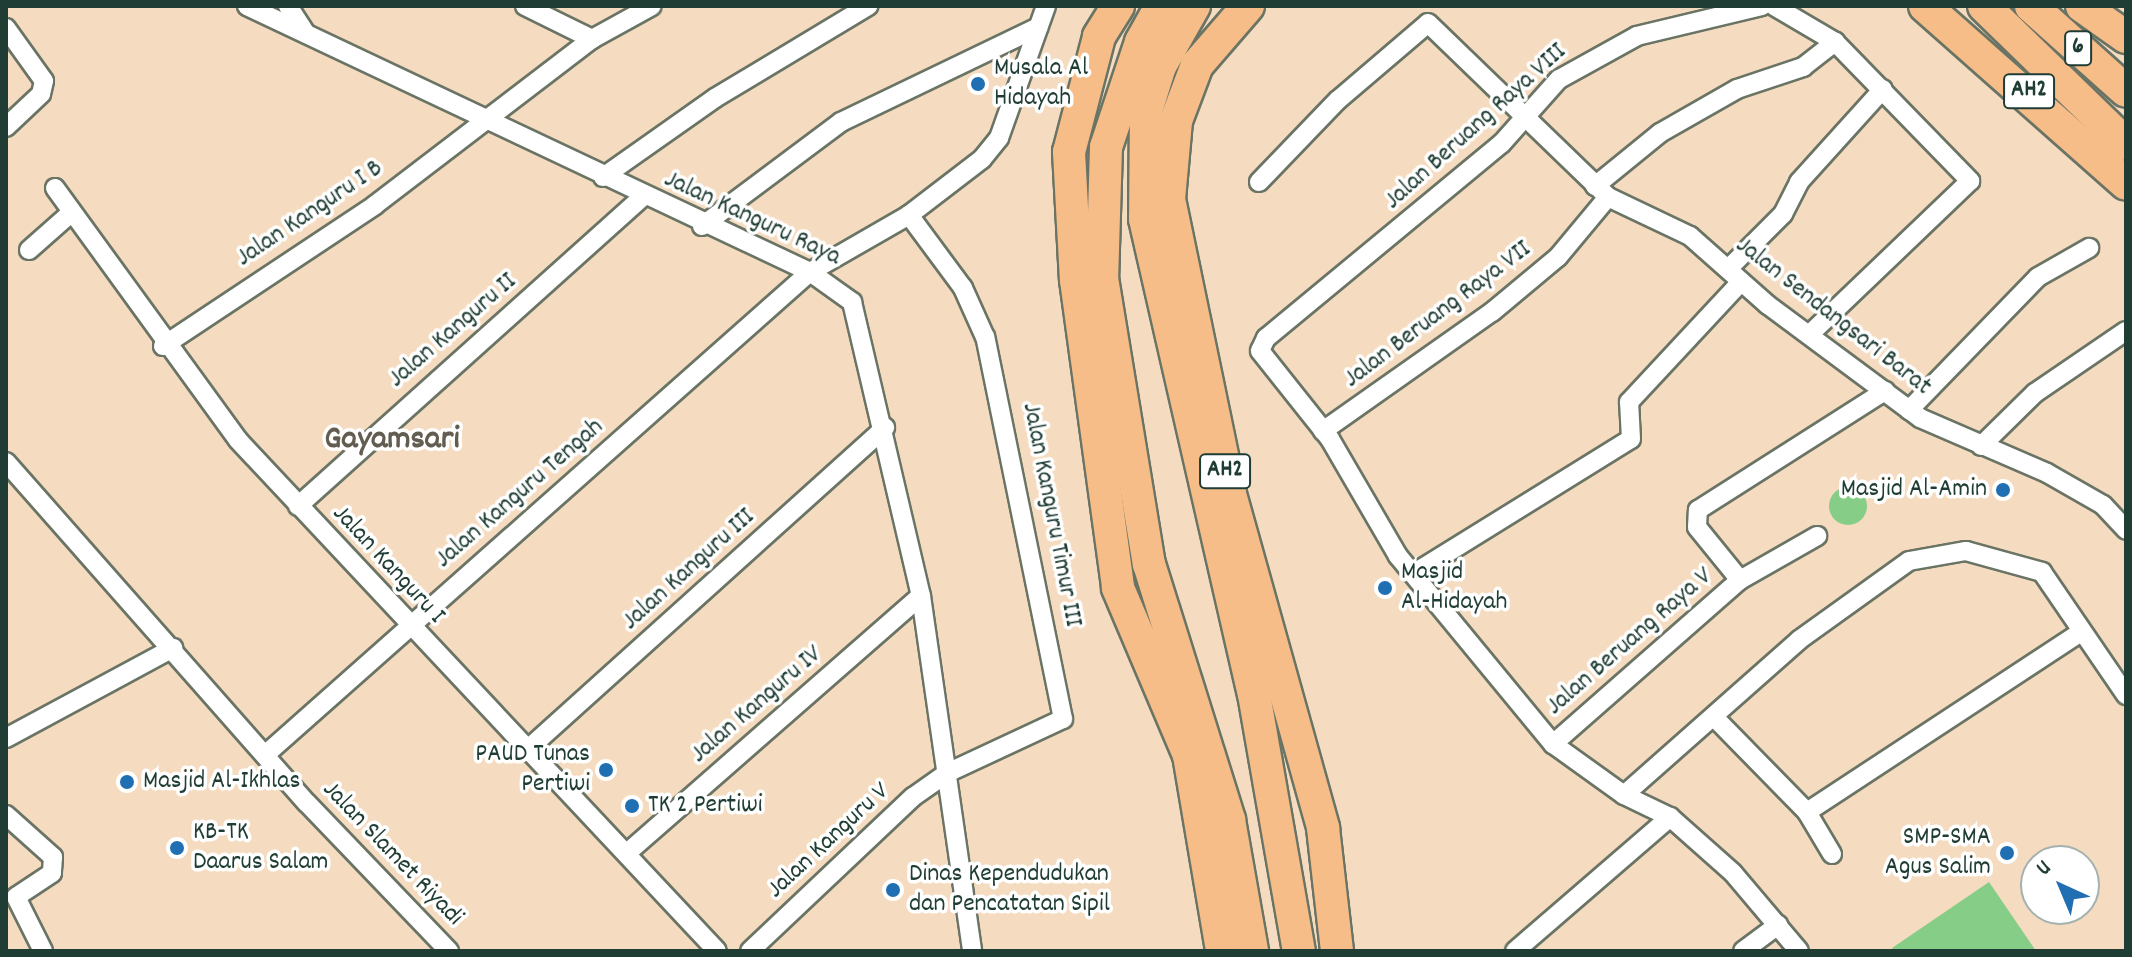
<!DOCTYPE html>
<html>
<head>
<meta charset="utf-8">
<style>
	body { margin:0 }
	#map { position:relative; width:2132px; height:957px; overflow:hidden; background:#f5dbbf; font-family:Dekko,sans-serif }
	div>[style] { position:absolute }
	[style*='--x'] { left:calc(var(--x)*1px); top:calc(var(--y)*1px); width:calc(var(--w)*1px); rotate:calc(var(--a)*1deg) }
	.green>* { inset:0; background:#86cd88 }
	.round { border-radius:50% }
	.roads { filter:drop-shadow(2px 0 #6a7465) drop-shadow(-2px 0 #6a7465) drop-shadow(0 2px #6a7465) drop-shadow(0 -2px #6a7465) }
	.minor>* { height:18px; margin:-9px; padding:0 9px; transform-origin:9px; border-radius:9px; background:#fff }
	.motorway>* { height:32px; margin:-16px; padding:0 16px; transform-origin:16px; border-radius:16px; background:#f7bd88 }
	.dots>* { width:22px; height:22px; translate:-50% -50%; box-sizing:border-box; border:4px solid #fff; border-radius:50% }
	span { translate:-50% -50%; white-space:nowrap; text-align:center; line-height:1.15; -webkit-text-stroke:7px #fff; paint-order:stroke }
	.shield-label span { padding:2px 6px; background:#fff; border:2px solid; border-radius:6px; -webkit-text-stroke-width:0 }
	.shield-label { font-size:24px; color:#1f3d34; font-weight:700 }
	.poi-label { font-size:26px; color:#1f3d34 }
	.left { translate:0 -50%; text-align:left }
	.right { translate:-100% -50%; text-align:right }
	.street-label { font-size:26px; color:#1f3d34 }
	.district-label { font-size:34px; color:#635c50; font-weight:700 }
	.frame { position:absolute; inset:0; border:8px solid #1f3d34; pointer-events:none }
	.north { position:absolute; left:2020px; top:845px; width:80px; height:80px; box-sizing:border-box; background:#fff; border:2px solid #a5b1ae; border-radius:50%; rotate:316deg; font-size:22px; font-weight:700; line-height:32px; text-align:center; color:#1f3d34 }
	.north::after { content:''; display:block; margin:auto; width:28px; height:36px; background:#1f6fb2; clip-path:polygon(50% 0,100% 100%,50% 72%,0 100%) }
</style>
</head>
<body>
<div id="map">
	<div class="green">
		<i class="round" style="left:1829px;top:487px;width:38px;height:38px"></i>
		<i style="clip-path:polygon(1989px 882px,2036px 951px,1895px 951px,1892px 948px)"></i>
	</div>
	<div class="roads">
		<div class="minor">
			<i style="--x:247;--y:6;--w:623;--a:25.29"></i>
			<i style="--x:810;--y:272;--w:52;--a:35.5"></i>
			<i style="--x:852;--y:302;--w:302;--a:76.8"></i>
			<i style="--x:921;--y:596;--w:359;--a:81.8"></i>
			<i style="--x:288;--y:6;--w:31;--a:57"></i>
			<i style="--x:525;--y:6;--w:75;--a:26.2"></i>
			<i style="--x:1762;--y:6;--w:129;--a:166.5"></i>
			<i style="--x:1637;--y:36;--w:89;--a:151.1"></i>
			<i style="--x:1559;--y:79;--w:86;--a:131.7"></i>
			<i style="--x:1502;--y:143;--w:306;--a:140.4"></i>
			<i style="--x:1266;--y:338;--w:14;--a:115"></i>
			<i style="--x:1260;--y:351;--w:112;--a:51.5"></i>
			<i style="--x:1330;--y:439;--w:135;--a:59.8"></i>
			<i style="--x:1398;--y:556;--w:244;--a:50.5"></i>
			<i style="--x:1553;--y:744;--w:87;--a:35.7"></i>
			<i style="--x:1624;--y:795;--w:51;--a:25.6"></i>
			<i style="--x:1670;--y:817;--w:84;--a:41.6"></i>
			<i style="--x:1733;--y:873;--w:102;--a:49.8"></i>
			<i style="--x:1774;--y:6;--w:71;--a:30.5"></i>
			<i style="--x:1835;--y:42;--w:194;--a:45.8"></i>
			<i style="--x:1970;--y:181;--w:221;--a:136.3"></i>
			<i style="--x:6;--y:28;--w:65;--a:54.4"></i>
			<i style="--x:44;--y:81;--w:13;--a:103"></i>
			<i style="--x:41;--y:94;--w:48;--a:136.7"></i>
			<i style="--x:603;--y:177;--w:137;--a:-35.2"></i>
			<i style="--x:715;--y:98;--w:179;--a:-31"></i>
			<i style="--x:1259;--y:182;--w:114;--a:-46.1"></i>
			<i style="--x:1338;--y:100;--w:118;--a:-40.5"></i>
			<i style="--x:1428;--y:23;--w:250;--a:44"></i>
			<i style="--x:1608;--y:197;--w:91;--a:25.4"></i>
			<i style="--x:1690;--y:236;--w:104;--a:41.5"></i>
			<i style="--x:1768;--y:305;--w:189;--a:36.6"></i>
			<i style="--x:1920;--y:418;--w:138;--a:23.4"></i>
			<i style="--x:2047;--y:473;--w:64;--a:29.7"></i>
			<i style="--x:2103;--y:505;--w:34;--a:47"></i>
			<i style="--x:1595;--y:186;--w:84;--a:-39.2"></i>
			<i style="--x:1660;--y:133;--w:89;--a:-29.7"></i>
			<i style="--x:1737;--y:89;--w:70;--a:-18.4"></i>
			<i style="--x:1803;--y:67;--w:41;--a:-38"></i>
			<i style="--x:55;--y:188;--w:311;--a:54"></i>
			<i style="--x:238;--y:440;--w:700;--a:46.85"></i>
			<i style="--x:702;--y:226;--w:174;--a:-36.8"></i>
			<i style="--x:841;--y:122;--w:219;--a:-25.7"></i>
			<i style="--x:29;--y:250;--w:57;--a:-41.5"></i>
			<i style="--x:1728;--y:269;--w:78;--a:-45"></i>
			<i style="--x:1783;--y:214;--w:36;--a:-63"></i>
			<i style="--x:1799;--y:182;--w:125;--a:-47.9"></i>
			<i style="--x:163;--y:346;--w:255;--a:-33.6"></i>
			<i style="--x:375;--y:205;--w:273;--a:-37.4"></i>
			<i style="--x:592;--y:39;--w:68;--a:-28.8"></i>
			<i style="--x:1909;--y:410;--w:185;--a:-45.9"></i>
			<i style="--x:2038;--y:277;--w:59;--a:-29.6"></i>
			<i style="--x:1323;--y:431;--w:207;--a:-35.2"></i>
			<i style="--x:1492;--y:312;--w:86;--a:-39.8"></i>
			<i style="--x:1558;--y:257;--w:78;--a:-50.2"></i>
			<i style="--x:1981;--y:446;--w:76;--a:-44.5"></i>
			<i style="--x:2035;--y:393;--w:110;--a:-34.3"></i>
			<i style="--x:6;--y:462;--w:455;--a:48.6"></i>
			<i style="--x:307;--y:803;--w:205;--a:46.2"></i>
			<i style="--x:298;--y:506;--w:462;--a:-41.9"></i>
			<i style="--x:1413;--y:574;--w:256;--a:-31.8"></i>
			<i style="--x:1631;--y:439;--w:37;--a:-93"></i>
			<i style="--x:1629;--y:402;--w:164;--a:-47"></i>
			<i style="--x:1740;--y:580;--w:68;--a:-129.1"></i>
			<i style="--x:1697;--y:527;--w:17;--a:-87"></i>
			<i style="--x:1698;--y:510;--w:222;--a:-32.5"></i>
			<i style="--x:1714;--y:717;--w:133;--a:45.6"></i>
			<i style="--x:6;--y:738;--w:190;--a:-28.3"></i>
			<i style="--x:1553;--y:744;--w:249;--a:-41.3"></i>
			<i style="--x:1740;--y:580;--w:89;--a:-29.7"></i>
			<i style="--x:527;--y:750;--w:482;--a:-42"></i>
			<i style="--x:265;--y:755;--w:728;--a:-41.55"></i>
			<i style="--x:810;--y:272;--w:114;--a:-29.9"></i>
			<i style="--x:909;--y:215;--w:92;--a:-37.5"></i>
			<i style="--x:982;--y:159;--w:27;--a:-51"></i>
			<i style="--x:999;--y:138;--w:140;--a:-70.4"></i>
			<i style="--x:1624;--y:795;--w:234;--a:-41.5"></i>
			<i style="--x:1799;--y:640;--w:135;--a:-35.7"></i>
			<i style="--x:1909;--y:561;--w:58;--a:-10"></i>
			<i style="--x:1966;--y:551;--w:79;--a:15.4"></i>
			<i style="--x:2042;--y:572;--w:149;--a:55.7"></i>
			<i style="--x:6;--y:815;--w:63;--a:41.8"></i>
			<i style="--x:53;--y:857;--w:16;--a:94"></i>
			<i style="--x:52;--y:873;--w:43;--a:146.3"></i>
			<i style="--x:16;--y:897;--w:60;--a:63.4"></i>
			<i style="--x:627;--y:853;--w:390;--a:-41.2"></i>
			<i style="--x:1832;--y:854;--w:49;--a:-120.8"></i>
			<i style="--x:1807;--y:812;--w:326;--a:-33.3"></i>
			<i style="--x:750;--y:951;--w:224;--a:-43.4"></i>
			<i style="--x:913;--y:797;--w:42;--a:-35.2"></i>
			<i style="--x:947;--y:773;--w:128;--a:-25"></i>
			<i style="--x:1063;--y:719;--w:390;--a:-101.5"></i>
			<i style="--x:985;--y:337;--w:54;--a:-114.2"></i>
			<i style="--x:963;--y:288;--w:91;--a:-126.5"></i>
			<i style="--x:1515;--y:951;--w:205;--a:-40.8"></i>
			<i style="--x:1743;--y:951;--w:44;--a:-36.6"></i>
		</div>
		<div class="motorway">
			<i style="--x:1118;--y:6;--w:36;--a:122"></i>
			<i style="--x:1099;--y:37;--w:119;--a:104.6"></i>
			<i style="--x:1069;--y:152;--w:128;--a:86.9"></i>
			<i style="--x:1076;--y:280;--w:311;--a:82.2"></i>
			<i style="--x:1118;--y:588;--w:181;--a:67"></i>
			<i style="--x:1189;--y:755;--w:199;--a:80.4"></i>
			<i style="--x:1161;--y:6;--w:41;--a:119.1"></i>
			<i style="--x:1141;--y:42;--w:111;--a:108.4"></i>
			<i style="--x:1106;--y:147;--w:131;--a:91.7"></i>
			<i style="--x:1102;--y:278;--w:290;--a:80.7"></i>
			<i style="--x:1149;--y:564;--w:268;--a:72.6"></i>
			<i style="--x:1229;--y:820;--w:133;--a:80"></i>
			<i style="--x:1194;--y:6;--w:69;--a:119.5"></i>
			<i style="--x:1160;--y:66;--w:47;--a:107.3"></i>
			<i style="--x:1146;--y:111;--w:108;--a:90.5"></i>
			<i style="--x:1145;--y:219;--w:487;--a:77.1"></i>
			<i style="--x:1254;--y:694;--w:261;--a:80.1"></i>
			<i style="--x:1248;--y:6;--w:78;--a:130.8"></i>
			<i style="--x:1197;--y:65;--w:60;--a:110.6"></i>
			<i style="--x:1176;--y:121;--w:78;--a:95.1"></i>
			<i style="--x:1169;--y:199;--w:301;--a:78.3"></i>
			<i style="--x:1230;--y:494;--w:347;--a:74.4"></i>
			<i style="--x:1323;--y:828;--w:124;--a:83.5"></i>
			<i style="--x:1925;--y:6;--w:268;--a:41.5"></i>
			<i style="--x:1984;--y:6;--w:198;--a:44.2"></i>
			<i style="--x:2031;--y:6;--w:127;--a:41.8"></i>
			<i style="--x:2082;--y:6;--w:54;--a:35.2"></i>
		</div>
	</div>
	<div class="dots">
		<i style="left:978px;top:84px;background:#1f6fb2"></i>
		<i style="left:2003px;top:490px;background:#1f6fb2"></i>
		<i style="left:1385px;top:588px;background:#1f6fb2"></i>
		<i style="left:606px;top:770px;background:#1f6fb2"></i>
		<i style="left:127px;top:782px;background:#1f6fb2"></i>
		<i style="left:632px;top:806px;background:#1f6fb2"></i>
		<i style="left:177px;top:848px;background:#1f6fb2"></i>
		<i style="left:2007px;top:853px;background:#1f6fb2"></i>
		<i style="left:893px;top:890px;background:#1f6fb2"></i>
	</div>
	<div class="shield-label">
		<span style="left:2078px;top:48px">6</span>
		<span style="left:2029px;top:91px">AH2</span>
		<span style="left:1225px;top:471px">AH2</span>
	</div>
	<div class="poi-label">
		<span class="left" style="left:994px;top:84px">Musala Al<br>Hidayah</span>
		<span class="right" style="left:1987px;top:490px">Masjid Al-Amin</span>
		<span class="left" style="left:1401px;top:588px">Masjid<br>Al-Hidayah</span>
		<span class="right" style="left:590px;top:770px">PAUD Tunas<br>Pertiwi</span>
		<span class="left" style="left:143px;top:782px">Masjid Al-Ikhlas</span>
		<span class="left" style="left:648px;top:806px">TK 2 Pertiwi</span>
		<span class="left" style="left:193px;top:848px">KB-TK<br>Daarus Salam</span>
		<span class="right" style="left:1991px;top:853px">SMP-SMA<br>Agus Salim</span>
		<span class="left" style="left:909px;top:890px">Dinas Kependudukan<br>dan Pencatatan Sipil</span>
	</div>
	<div class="street-label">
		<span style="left:1476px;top:127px;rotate:-42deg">Jalan Beruang Raya VIII</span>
		<span style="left:310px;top:214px;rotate:-34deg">Jalan Kanguru I B</span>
		<span style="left:752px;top:219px;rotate:25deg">Jalan Kanguru Raya</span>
		<span style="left:1438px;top:315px;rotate:-37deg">Jalan Beruang Raya VII</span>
		<span style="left:1833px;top:317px;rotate:38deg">Jalan Sendangsari Barat</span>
		<span style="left:453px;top:331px;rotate:-41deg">Jalan Kanguru II</span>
		<span style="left:520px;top:494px;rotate:-41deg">Jalan Kanguru Tengah</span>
		<span style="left:1051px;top:515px;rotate:79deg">Jalan Kanguru Timur III</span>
		<span style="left:388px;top:565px;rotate:47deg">Jalan Kanguru I</span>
		<span style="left:689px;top:570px;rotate:-42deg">Jalan Kanguru III</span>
		<span style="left:1630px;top:642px;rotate:-41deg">Jalan Beruang Raya V</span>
		<span style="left:757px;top:705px;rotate:-41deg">Jalan Kanguru IV</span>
		<span style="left:829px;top:841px;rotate:-43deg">Jalan Kanguru V</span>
		<span style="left:392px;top:854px;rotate:46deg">Jalan Slamet Riyadi</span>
	</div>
	<div class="district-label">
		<span style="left:392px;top:441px">Gayamsari</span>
	</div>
	<div class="frame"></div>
	<div class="north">U</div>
</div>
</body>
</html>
